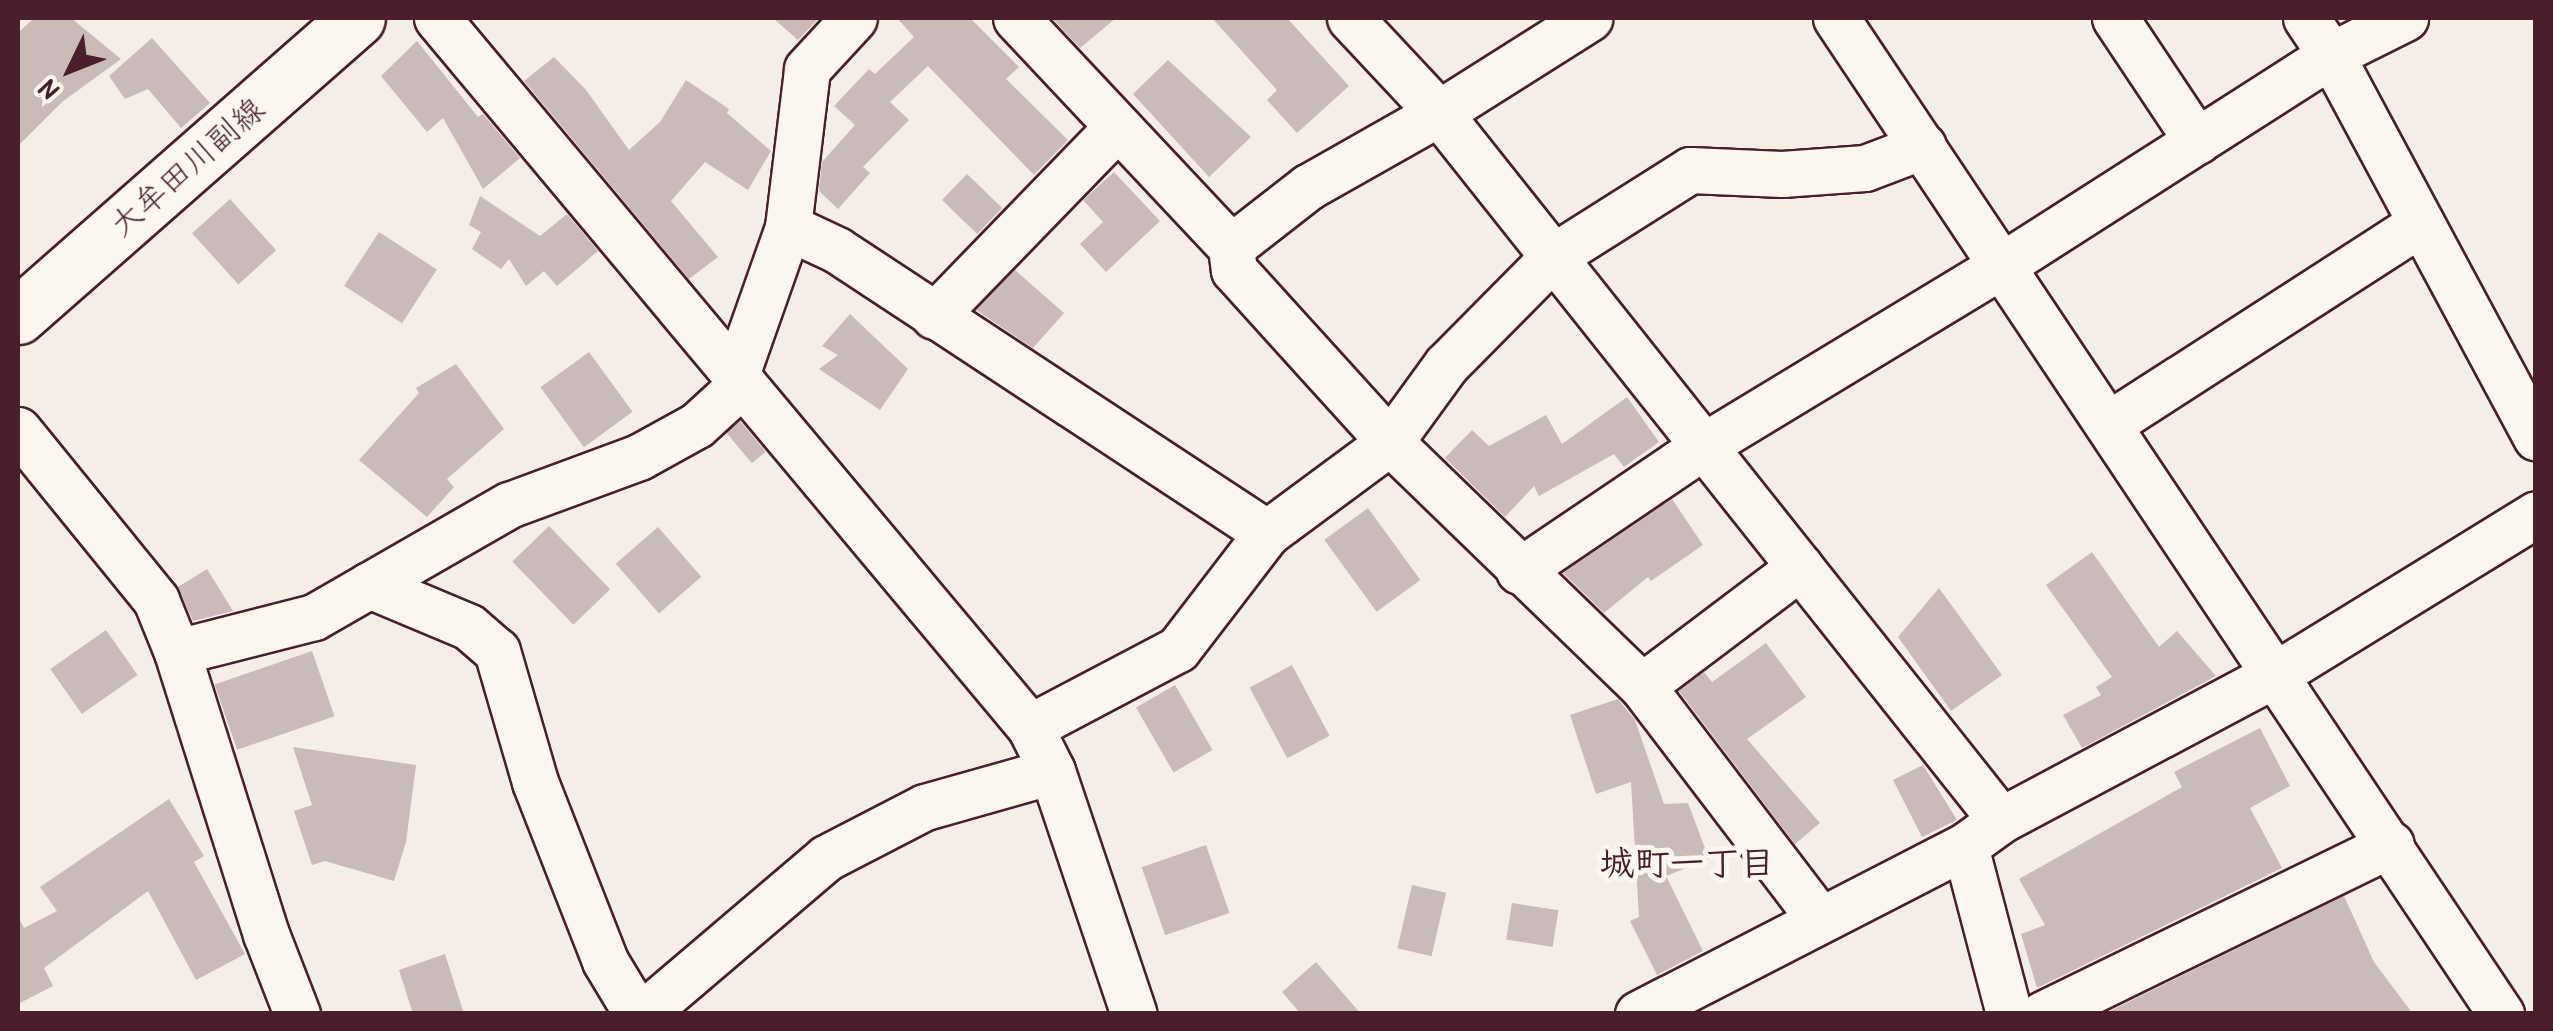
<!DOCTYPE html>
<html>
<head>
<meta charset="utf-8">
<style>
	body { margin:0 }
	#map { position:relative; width:2553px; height:1031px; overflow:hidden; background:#f4eee4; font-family:"Patrick Hand","Klee One",sans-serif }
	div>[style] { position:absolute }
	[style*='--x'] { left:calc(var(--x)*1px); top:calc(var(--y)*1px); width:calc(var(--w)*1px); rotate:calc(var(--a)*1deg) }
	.building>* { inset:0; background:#cabbb6; transform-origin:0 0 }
	.roads { filter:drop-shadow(2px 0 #4a1f2b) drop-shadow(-2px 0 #4a1f2b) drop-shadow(0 2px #4a1f2b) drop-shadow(0 -2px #4a1f2b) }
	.minor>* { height:45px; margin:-22.5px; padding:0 22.5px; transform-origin:22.5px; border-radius:22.5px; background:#fbf7ec }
	.major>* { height:55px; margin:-27.5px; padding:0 27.5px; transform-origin:27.5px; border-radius:27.5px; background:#fbf7ec }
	span { translate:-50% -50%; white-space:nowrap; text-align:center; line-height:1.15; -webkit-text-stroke:10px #fbf7ec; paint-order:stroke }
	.street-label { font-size:32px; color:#4a1f2b }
	.neighbourhood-label { font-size:35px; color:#4a1f2b; font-weight:700 }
	.frame { position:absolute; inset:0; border:20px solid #4a1f2b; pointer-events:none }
	.north { position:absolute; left:20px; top:20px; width:100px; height:100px; -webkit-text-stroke:8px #fbf7ec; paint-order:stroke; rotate:227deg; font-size:28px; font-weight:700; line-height:40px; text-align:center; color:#4a1f2b }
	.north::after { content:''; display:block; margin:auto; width:35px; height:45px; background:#4a1f2b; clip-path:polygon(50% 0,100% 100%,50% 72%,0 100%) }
</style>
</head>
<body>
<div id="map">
	<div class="building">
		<i style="clip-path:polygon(34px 18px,71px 18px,121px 59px,62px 102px,18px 146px,18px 33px)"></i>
		<i style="clip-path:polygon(773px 18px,819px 18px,798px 40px)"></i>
		<i style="clip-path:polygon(897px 18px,970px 18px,1019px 67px,1006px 79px,1068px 140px,1034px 175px,928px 66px,890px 102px,909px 120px,863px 167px,870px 173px,838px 209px,819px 191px,822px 162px,855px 125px,834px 106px,869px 69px,875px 74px,914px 37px)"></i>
		<i style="clip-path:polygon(1052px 18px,1116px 18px,1080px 48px)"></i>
		<i style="clip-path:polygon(1212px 18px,1287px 18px,1349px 86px,1297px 133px,1267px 100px,1277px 90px)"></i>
		<i style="clip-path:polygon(152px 38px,210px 103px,181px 128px,148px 89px,125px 99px,109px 76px)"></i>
		<i style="clip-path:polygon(417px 41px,478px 117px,483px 114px,520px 158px,483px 189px,443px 118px,427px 132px,381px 76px)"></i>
		<i style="clip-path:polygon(554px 57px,586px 90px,629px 150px,660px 122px,686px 80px,729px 109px,727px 113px,771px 151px,748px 190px,705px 162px,671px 201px,718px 257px,689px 279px,524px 81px)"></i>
		<i style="clip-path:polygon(1168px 60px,1251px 137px,1209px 177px,1133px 94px)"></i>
		<i style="clip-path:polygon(1114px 172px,1160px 221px,1106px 272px,1080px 244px,1103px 222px,1083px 200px)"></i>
		<i style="left:967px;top:174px;width:49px;height:36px;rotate:44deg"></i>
		<i style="clip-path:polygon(480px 196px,540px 236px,567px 214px,598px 251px,557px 286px,544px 271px,526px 286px,509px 259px,501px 269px,472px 249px,481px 232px,469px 225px)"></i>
		<i style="left:230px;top:199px;width:69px;height:51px;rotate:48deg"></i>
		<i style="left:379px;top:232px;width:69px;height:64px;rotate:33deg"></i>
		<i style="clip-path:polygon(1015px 270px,1064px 313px,1033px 348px,976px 310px)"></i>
		<i style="clip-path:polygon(850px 314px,908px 369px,880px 410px,819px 369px,838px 355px,822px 346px)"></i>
		<i style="left:589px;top:352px;width:74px;height:60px;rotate:54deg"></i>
		<i style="clip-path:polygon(456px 364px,504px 429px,447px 479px,454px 487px,427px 517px,359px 460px,419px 393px,416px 388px)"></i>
		<i style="clip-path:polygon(1627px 397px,1659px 442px,1624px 467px,1614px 454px,1539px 496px,1534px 486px,1505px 517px,1445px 458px,1472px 430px,1489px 446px,1546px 415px,1562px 444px)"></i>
		<i style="left:740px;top:421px;width:40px;height:18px;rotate:50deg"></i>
		<i style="clip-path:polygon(1672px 499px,1703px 545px,1651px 581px,1648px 577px,1604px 613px,1563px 573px)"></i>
		<i style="left:1368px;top:508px;width:89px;height:54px;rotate:54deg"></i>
		<i style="left:549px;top:526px;width:88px;height:51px;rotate:46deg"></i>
		<i style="left:658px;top:527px;width:66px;height:56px;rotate:49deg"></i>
		<i style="clip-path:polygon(2092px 552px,2159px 647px,2177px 631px,2216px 676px,2082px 748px,2063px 715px,2101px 695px,2096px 687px,2112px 677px,2046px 585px)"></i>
		<i style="clip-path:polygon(207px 569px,233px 611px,193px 621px,178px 587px)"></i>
		<i style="clip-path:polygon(1939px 588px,2002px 675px,1951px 711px,1898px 637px)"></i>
		<i style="left:106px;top:630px;width:55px;height:68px;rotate:55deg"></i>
		<i style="clip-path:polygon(1766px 643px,1806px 697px,1747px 739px,1820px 823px,1795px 844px,1679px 691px,1704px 672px,1712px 682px)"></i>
		<i style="left:312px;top:651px;width:69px;height:103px;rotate:71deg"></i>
		<i style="left:1292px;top:665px;width:80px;height:48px;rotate:62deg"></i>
		<i style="left:1175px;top:685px;width:75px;height:45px;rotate:60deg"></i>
		<i style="clip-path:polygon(1618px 699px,1635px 720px,1664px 804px,1688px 803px,1709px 859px,1666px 876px,1703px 951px,1657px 975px,1630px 921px,1639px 917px,1631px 782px,1596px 794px,1570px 715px)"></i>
		<i style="clip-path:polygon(2260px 728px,2290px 786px,2250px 808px,2282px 868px,2037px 988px,2021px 934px,2045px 925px,2019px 879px,2182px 787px,2174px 772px)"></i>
		<i style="clip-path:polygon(293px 747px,416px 765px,406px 842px,394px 881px,325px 861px,312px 865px,294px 811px,312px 805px)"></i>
		<i style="clip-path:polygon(1923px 765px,1957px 820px,1922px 837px,1893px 780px)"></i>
		<i style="clip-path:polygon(169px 799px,204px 856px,194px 862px,245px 954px,196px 980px,148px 891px,44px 968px,53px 986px,18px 1004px,18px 916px,24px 928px,57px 911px,40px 887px)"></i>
		<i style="left:1206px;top:845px;width:72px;height:68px;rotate:71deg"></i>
		<i style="left:1412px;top:885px;width:35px;height:65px;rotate:13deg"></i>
		<i style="clip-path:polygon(2344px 896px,2374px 962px,2413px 1014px,2104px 1014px)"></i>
		<i style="left:1512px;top:903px;width:47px;height:37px;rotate:9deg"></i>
		<i style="clip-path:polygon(445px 954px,464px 1014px,413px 1014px,399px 970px)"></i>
		<i style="clip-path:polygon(1316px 962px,1361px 1014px,1301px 1014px,1282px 992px)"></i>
	</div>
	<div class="roads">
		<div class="minor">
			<i style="--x:437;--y:18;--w:924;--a:50.09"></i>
			<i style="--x:1030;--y:727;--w:49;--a:63.4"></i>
			<i style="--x:1052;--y:771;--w:256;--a:71.4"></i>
			<i style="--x:1016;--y:18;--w:314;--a:46.8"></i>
			<i style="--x:1231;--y:247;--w:23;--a:83"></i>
			<i style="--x:1234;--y:270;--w:232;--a:47.8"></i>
			<i style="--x:1390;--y:442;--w:351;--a:44.1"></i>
			<i style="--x:1642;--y:686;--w:292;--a:52.7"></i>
			<i style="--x:1350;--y:18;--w:130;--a:46.9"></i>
			<i style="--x:1439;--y:113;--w:903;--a:51.52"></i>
			<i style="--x:1836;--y:18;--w:1198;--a:56.27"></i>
			<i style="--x:2115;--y:18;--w:148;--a:56.3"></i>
			<i style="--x:2306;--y:18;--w:45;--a:56"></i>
			<i style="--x:2331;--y:55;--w:434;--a:61.8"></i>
			<i style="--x:788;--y:227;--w:54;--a:25.1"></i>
			<i style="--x:837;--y:250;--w:515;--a:33.35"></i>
			<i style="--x:1231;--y:247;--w:98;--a:-37.9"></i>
			<i style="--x:1308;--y:187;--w:150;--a:-29.5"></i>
			<i style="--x:1439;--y:113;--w:178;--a:-32.3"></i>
			<i style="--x:934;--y:316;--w:263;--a:-45.9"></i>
			<i style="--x:736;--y:375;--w:157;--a:-70.6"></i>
			<i style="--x:788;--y:227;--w:159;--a:-83.1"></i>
			<i style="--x:807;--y:69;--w:69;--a:-47.3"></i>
			<i style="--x:2109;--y:424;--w:371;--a:-32.8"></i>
			<i style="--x:18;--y:430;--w:219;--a:50.9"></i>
			<i style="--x:156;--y:600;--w:56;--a:68"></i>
			<i style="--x:177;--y:652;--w:296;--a:72.5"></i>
			<i style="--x:266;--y:934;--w:86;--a:68.8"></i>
			<i style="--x:1519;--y:571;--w:225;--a:-34.1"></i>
			<i style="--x:1705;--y:445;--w:346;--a:-31.2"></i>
			<i style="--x:2001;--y:266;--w:392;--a:-32.6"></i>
			<i style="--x:2331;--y:55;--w:83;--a:-26.6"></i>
			<i style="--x:369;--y:585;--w:108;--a:22.8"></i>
			<i style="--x:469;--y:627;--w:37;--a:41"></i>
			<i style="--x:497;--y:651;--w:136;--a:73.8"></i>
			<i style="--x:535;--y:782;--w:192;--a:68.6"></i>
			<i style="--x:605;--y:961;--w:62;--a:58.9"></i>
			<i style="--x:177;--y:652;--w:141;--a:-14.3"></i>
			<i style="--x:314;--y:617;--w:225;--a:-29.9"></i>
			<i style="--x:509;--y:505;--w:139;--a:-20.3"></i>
			<i style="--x:639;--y:457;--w:66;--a:-28.9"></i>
			<i style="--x:697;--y:425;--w:62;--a:-42.4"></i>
			<i style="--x:1642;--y:686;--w:198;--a:-37"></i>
			<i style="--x:1030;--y:727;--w:167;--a:-27.8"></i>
			<i style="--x:1178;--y:649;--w:146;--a:-52.5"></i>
			<i style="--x:1267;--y:533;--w:153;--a:-36.5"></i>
			<i style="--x:1390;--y:442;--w:95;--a:-54"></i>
			<i style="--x:1446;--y:365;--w:153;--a:-45.3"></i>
			<i style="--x:1554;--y:256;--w:161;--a:-32.3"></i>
			<i style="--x:1690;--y:170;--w:92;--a:2.5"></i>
			<i style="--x:1782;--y:174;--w:83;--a:-4.1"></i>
			<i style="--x:1865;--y:168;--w:62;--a:-20.8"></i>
			<i style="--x:1965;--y:846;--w:174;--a:75.3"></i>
			<i style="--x:643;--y:1014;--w:240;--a:-40.4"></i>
			<i style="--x:826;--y:858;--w:111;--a:-27.3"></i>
			<i style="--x:925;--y:807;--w:132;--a:-15.8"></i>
			<i style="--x:1638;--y:1014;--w:368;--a:-27.2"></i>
			<i style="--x:1965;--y:846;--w:44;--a:-35.8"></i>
			<i style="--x:2001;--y:820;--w:314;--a:-28"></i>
			<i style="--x:2278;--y:673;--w:303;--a:-31.6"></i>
			<i style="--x:2043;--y:1014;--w:387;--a:-26"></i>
		</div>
		<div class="major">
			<i style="--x:18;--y:316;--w:451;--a:-41.3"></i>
		</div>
	</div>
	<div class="street-label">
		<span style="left:187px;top:167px;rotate:-41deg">大牟田川副線</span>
	</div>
	<div class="neighbourhood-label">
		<span style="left:1687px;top:863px">城町一丁目</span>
	</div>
	<div class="frame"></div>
	<div class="north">N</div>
</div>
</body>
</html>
